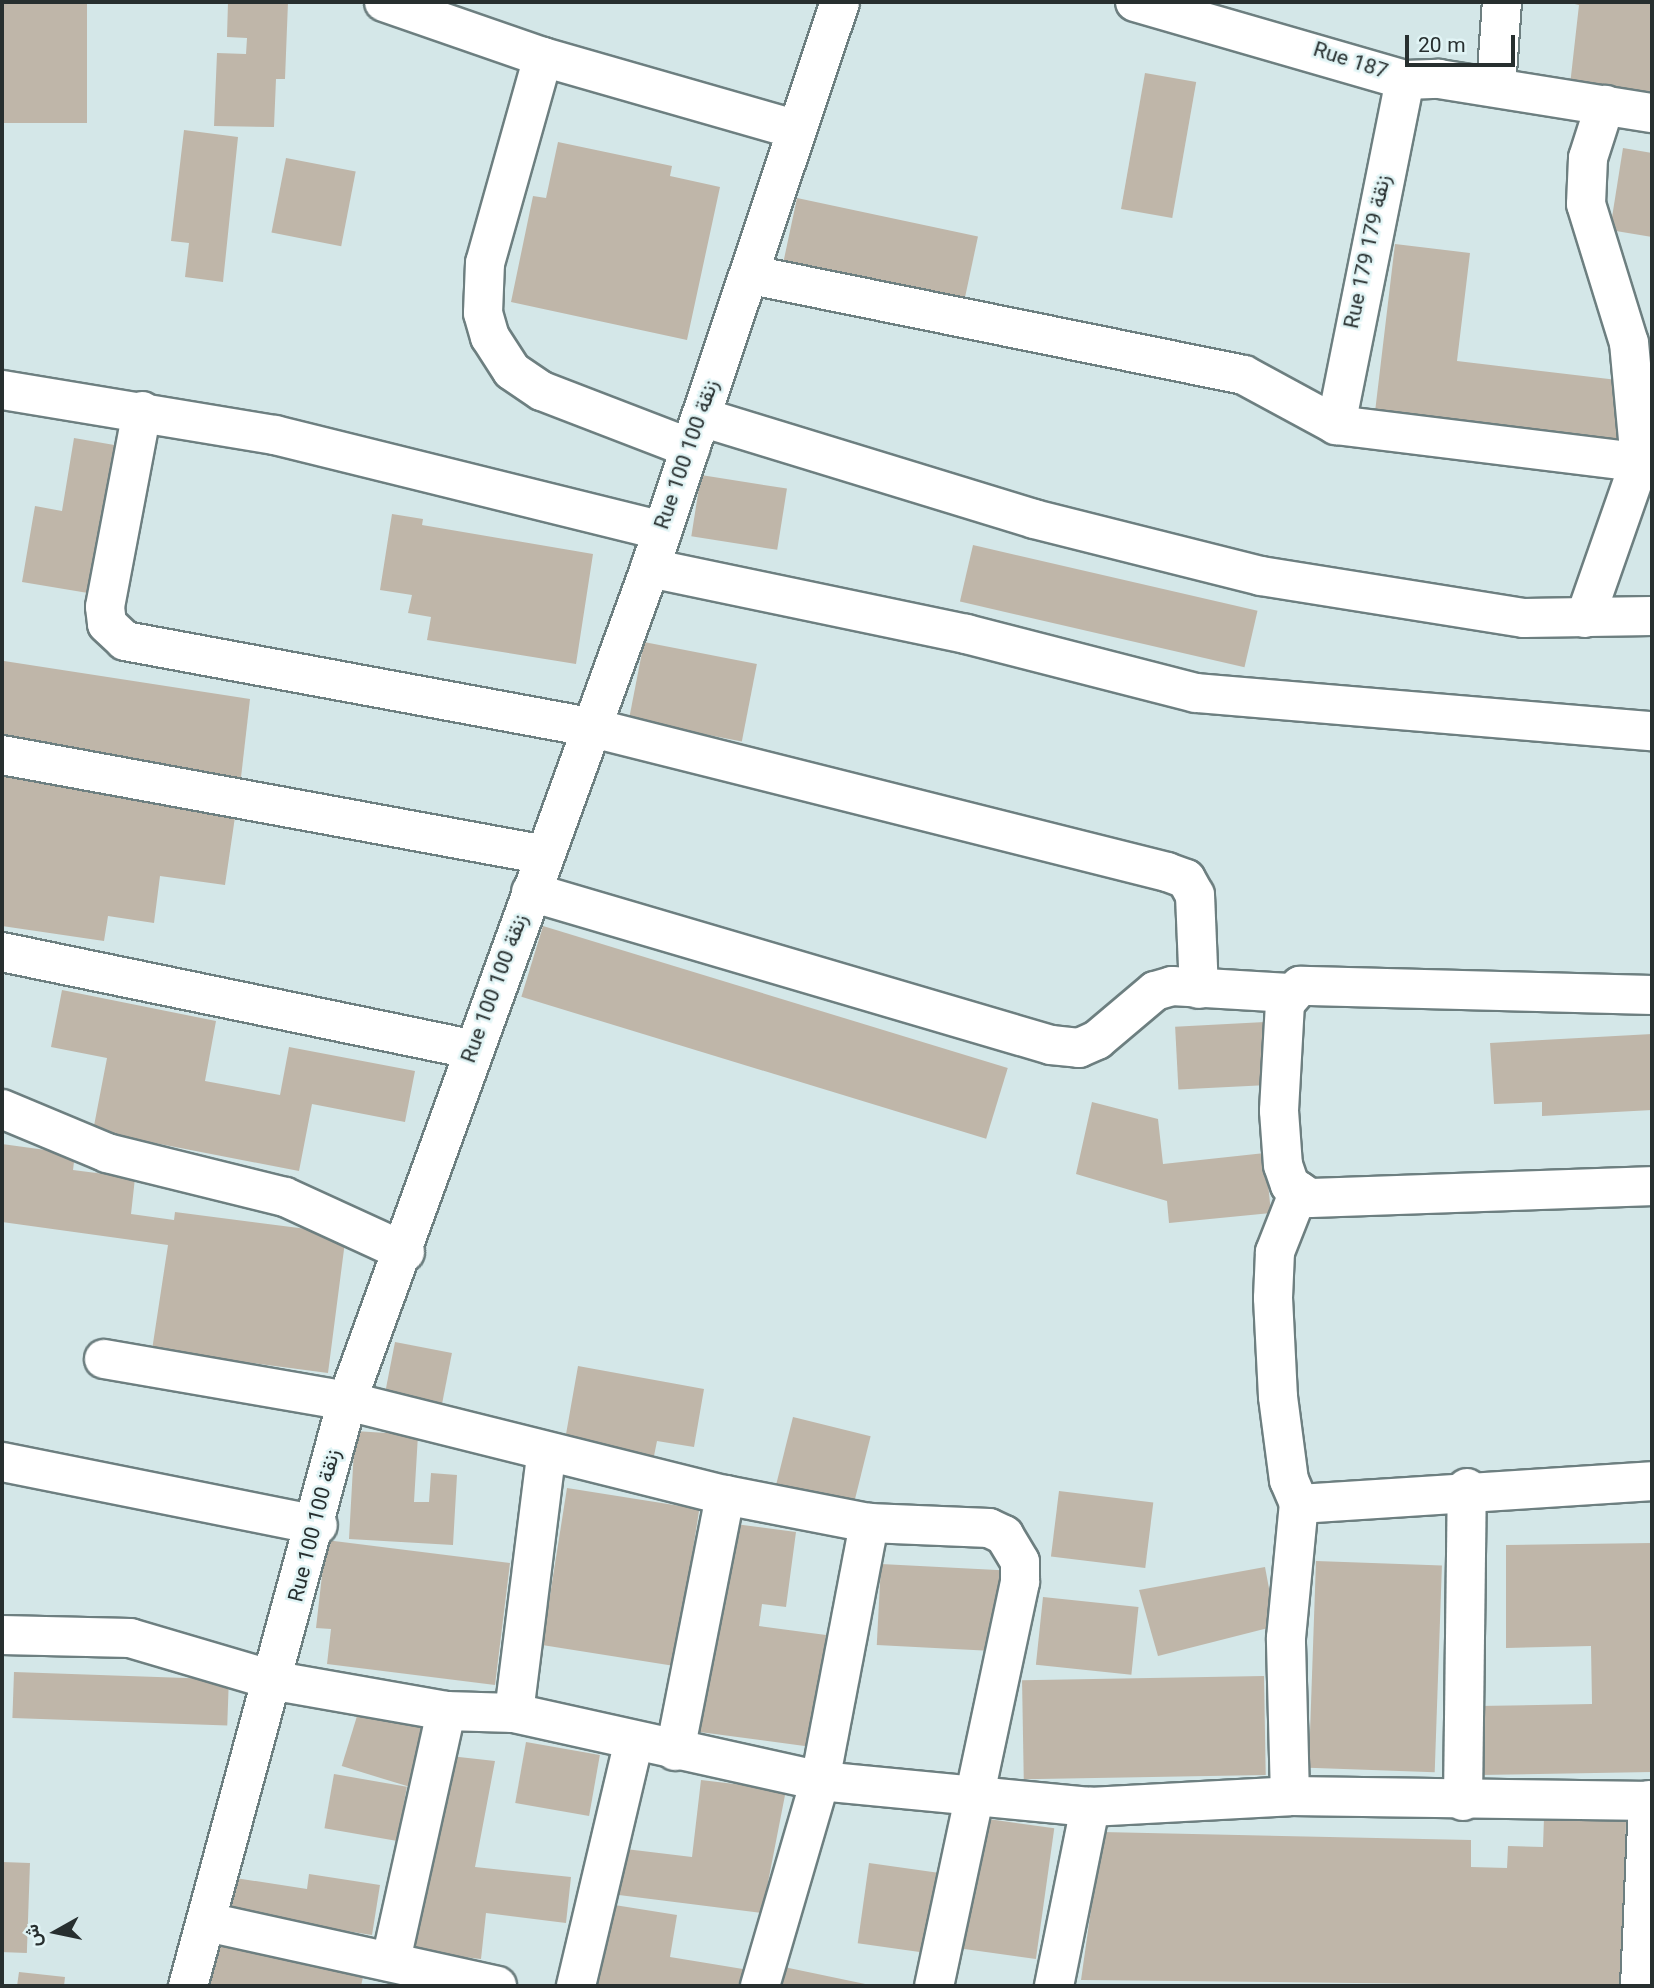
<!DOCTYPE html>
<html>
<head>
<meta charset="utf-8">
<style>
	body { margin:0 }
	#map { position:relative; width:1654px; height:1988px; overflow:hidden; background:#d4e7e8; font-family:Georgia,Vazirmatn,serif }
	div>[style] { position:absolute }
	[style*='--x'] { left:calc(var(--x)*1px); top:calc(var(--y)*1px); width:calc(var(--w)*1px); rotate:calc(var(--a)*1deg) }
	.building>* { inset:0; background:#bfb6a9; transform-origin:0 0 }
	.roads { filter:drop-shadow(2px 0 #6d7f80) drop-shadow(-2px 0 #6d7f80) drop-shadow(0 2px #6d7f80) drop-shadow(0 -2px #6d7f80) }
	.minor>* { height:38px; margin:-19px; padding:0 19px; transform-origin:19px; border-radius:19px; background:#fff }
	span { translate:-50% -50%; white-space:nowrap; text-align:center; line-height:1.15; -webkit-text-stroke:5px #e1f4f5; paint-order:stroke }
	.street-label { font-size:21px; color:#272f2f }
	.frame { position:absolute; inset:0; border:4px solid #272f2f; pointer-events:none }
	.north { position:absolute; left:21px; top:1897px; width:70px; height:70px; -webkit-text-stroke:5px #e1f4f5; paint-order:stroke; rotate:261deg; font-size:19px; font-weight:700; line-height:28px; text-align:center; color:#272f2f }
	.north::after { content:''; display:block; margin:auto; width:24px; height:32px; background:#272f2f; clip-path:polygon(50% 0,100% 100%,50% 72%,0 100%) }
	.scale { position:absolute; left:1405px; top:35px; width:110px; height:32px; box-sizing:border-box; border:4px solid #272f2f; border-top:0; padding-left:9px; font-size:21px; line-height:24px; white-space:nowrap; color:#272f2f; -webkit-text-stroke:5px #e1f4f5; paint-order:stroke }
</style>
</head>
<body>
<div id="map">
	<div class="building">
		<i style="left:2px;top:2px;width:85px;height:121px"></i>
		<i style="clip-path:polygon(228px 2px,288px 2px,285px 79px,276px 79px,274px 127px,214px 126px,217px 53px,246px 54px,247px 38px,227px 37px)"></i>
		<i style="clip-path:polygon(1652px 2px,1652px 94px,1570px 85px,1579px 5px,1566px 2px)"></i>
		<i style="left:1145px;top:73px;width:52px;height:138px;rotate:10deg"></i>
		<i style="clip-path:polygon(184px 130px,238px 137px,223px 282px,185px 277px,189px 243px,171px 241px)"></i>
		<i style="clip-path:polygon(558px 142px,672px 166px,670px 176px,720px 187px,687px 340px,511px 302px,533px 196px,546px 198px)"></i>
		<i style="clip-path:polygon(1623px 148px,1652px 153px,1652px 237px,1610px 230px)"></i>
		<i style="left:286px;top:158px;width:71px;height:76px;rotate:11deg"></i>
		<i style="left:797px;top:198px;width:185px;height:66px;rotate:12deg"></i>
		<i style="clip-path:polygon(1395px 244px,1470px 253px,1457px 361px,1626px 381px,1619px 442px,1375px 412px)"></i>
		<i style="clip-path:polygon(74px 438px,120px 446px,94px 594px,22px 582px,35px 506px,62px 511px)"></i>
		<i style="left:701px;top:475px;width:87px;height:62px;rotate:9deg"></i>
		<i style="clip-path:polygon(392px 514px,423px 519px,422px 525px,593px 554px,576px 664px,427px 640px,431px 617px,408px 613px,412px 595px,380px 590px)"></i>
		<i style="left:973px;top:545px;width:292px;height:58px;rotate:13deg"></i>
		<i style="left:644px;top:642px;width:115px;height:79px;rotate:11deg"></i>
		<i style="clip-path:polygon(4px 661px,250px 699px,240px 786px,2px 740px)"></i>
		<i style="clip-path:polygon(2px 776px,235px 817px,225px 885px,160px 876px,154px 923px,108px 916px,104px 941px,2px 926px)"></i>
		<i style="left:543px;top:926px;width:486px;height:74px;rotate:17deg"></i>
		<i style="clip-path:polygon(62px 990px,216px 1021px,205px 1081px,280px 1095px,289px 1047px,415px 1071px,405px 1122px,312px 1104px,299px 1171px,93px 1131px,107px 1058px,51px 1047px)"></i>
		<i style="left:1265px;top:1022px;width:63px;height:90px;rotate:87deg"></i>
		<i style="clip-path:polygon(1652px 1034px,1652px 1110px,1542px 1116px,1542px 1102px,1494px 1104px,1490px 1043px)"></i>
		<i style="clip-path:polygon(1092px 1102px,1158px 1119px,1163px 1164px,1265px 1153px,1271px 1213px,1169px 1223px,1167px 1201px,1076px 1174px)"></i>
		<i style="clip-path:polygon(2px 1144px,75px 1154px,73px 1170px,135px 1178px,131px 1214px,174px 1220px,175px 1212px,346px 1234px,328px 1373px,152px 1350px,168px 1245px,2px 1222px)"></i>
		<i style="left:395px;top:1342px;width:58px;height:52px;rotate:11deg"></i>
		<i style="clip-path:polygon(578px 1366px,704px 1389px,694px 1447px,657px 1441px,654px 1456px,565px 1440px)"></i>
		<i style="left:793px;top:1417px;width:80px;height:70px;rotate:14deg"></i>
		<i style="clip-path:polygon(355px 1431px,418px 1435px,414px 1502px,429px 1502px,431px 1473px,457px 1475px,453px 1545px,349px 1539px)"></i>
		<i style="left:567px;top:1488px;width:134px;height:159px;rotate:9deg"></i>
		<i style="left:1059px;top:1491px;width:95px;height:66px;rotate:7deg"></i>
		<i style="clip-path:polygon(720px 1522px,796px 1532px,786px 1607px,762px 1604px,759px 1626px,826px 1635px,812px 1747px,692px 1731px)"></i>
		<i style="clip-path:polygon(326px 1540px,510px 1563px,495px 1685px,327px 1664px,331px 1629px,316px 1628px)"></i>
		<i style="clip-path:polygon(1652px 1543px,1652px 1772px,1480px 1775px,1478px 1706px,1592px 1704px,1591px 1646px,1506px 1648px,1506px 1545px)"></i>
		<i style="left:1316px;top:1561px;width:126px;height:207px;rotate:2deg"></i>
		<i style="left:881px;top:1564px;width:121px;height:81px;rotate:3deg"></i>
		<i style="clip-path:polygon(1265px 1567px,1276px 1626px,1158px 1656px,1139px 1590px)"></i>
		<i style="left:1043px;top:1597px;width:96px;height:68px;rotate:6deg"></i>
		<i style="left:14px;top:1672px;width:215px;height:46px;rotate:2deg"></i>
		<i style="left:1264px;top:1676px;width:99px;height:242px;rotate:89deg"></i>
		<i style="left:361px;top:1703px;width:70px;height:66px;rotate:17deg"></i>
		<i style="left:526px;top:1742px;width:75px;height:62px;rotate:10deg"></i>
		<i style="clip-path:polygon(441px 1755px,495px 1761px,475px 1867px,571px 1877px,566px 1923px,486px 1913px,481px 1959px,403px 1950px)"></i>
		<i style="left:334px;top:1774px;width:74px;height:55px;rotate:10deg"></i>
		<i style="clip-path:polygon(701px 1780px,786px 1790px,762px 1913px,603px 1893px,609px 1847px,692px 1857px)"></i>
		<i style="clip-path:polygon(1544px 1817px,1626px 1820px,1623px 1986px,1081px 1980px,1102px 1832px,1471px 1840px,1471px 1867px,1507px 1868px,1508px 1846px,1543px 1847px)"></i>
		<i style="left:981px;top:1818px;width:74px;height:132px;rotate:8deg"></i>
		<i style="left:2px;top:1862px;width:28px;height:90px;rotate:2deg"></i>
		<i style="left:869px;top:1863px;width:75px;height:81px;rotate:8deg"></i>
		<i style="clip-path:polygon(309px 1874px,380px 1885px,372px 1935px,224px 1912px,229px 1877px,307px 1889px)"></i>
		<i style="clip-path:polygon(602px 1903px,677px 1915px,670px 1957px,749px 1970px,747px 1986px,589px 1986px)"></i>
		<i style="clip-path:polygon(205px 1941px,363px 1977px,361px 1986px,194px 1986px)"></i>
		<i style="clip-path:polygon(784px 1967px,870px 1985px,870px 1986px,780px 1986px)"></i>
		<i style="clip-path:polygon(19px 1972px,65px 1977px,64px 1986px,17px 1986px)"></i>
	</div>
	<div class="roads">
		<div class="minor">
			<i style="--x:384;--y:2;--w:168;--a:19.1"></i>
			<i style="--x:543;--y:57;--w:264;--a:16"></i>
			<i style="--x:1135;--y:2;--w:281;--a:16.1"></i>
			<i style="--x:1405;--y:80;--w:34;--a:-2"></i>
			<i style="--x:1439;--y:79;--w:216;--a:9.1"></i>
			<i style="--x:543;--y:57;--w:214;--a:105.7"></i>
			<i style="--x:485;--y:263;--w:50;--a:92.3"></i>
			<i style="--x:483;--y:313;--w:25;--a:74"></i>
			<i style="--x:490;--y:337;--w:40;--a:57.1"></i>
			<i style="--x:512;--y:371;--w:36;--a:34"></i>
			<i style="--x:542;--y:391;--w:159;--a:21.1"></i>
			<i style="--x:1496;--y:87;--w:85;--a:-86"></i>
			<i style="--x:752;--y:275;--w:502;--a:11.49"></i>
			<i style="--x:1244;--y:375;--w:105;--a:28.5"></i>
			<i style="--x:1336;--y:425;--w:318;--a:7"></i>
			<i style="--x:2;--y:390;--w:277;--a:9.4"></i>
			<i style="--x:275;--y:435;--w:399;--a:13.9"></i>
			<i style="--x:142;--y:411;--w:199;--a:100.7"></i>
			<i style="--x:105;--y:607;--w:17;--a:83"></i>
			<i style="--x:107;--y:624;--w:25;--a:43"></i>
			<i style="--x:125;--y:641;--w:476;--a:10.5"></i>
			<i style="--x:593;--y:728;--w:592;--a:14.08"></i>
			<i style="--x:1167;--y:872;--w:20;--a:20"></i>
			<i style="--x:1186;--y:879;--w:18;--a:61"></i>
			<i style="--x:1195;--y:895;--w:94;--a:87.6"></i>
			<i style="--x:701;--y:417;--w:348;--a:17"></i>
			<i style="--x:1034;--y:519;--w:234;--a:14.1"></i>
			<i style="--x:1261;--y:576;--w:266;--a:9.1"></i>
			<i style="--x:1524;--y:618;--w:128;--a:-0.9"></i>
			<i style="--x:1336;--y:425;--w:352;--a:-78.7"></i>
			<i style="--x:650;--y:568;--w:323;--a:11.8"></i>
			<i style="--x:966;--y:634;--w:237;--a:14.4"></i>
			<i style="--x:1196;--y:693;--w:458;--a:4.8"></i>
			<i style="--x:1585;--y:618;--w:166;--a:-70.7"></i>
			<i style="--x:1640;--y:461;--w:119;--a:-95.3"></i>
			<i style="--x:1629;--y:343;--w:145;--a:-107.2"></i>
			<i style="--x:1586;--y:204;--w:46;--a:-87.5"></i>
			<i style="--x:1588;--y:158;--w:56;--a:-72.2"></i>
			<i style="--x:2;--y:755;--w:552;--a:10.43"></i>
			<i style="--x:531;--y:892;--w:542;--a:16.4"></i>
			<i style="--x:1051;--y:1045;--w:28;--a:6"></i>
			<i style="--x:1079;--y:1048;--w:20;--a:-24"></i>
			<i style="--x:1097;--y:1040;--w:76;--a:-40.2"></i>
			<i style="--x:1155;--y:991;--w:18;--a:-16"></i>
			<i style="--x:1172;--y:986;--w:117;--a:3.4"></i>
			<i style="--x:2;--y:952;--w:482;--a:11.7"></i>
			<i style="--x:1652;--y:995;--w:352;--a:-178.5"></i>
			<i style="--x:1300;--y:986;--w:23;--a:131"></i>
			<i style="--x:1285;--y:1003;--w:108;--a:93.2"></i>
			<i style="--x:1279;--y:1111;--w:54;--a:85.8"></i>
			<i style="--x:1283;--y:1165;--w:21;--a:71"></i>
			<i style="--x:1290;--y:1185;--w:23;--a:34"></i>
			<i style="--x:1309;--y:1198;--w:343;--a:-2"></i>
			<i style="--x:2;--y:1109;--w:114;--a:22.7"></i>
			<i style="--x:107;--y:1153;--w:183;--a:13.9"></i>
			<i style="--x:285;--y:1197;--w:132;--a:24.6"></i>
			<i style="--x:1299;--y:1191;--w:66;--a:111.5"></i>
			<i style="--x:1275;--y:1252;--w:46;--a:92.5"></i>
			<i style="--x:1273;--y:1298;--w:99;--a:87.1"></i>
			<i style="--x:1278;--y:1397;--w:84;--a:82.5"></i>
			<i style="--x:1289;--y:1480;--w:26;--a:67"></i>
			<i style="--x:1299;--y:1504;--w:354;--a:-3.7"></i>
			<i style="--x:104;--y:1359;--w:247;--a:9.8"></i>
			<i style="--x:347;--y:1401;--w:390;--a:14"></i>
			<i style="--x:725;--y:1495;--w:147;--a:11"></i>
			<i style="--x:869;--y:1523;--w:120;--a:2.4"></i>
			<i style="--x:989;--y:1528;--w:17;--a:25"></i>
			<i style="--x:1004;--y:1535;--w:31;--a:59"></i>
			<i style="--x:1020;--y:1562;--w:20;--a:90"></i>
			<i style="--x:1020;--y:1582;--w:413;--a:102"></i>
			<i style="--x:2;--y:1462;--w:322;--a:11.3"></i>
			<i style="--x:2;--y:1635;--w:128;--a:1.3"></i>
			<i style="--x:130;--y:1638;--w:152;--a:16.4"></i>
			<i style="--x:276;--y:1681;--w:173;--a:10"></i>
			<i style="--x:446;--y:1711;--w:68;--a:1.7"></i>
			<i style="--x:514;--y:1713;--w:313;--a:12.5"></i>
			<i style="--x:820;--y:1781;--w:271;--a:5.5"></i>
			<i style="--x:1090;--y:1807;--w:200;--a:-3.1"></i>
			<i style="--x:1290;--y:1796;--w:362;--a:0.8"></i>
			<i style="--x:514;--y:1713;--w:260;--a:-82.9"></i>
			<i style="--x:675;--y:1751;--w:261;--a:-78.9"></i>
			<i style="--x:1290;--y:1796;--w:158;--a:-91.5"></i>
			<i style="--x:1286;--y:1638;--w:135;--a:-84.5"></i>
			<i style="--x:1463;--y:1801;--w:313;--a:-89.3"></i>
			<i style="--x:207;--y:1922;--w:297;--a:12.4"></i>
			<i style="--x:391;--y:1960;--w:255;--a:-77.5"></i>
			<i style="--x:188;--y:1986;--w:606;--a:-74.79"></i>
			<i style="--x:347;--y:1401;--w:886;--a:-70.01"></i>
			<i style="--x:650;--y:568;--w:597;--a:-71.44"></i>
			<i style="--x:576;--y:1986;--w:249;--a:-76.7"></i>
			<i style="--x:760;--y:1986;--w:214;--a:-73.7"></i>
			<i style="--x:820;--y:1781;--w:263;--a:-79.2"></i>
			<i style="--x:1054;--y:1986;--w:183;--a:-78.6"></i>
			<i style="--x:1640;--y:1986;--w:186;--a:-87.5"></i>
		</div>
	</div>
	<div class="street-label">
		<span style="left:1350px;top:62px;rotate:18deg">Rue 187</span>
		<span style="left:1369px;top:252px;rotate:-78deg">Rue 179 زنقة 179</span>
		<span style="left:688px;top:455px;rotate:-71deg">Rue 100 زنقة 100</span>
		<span style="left:496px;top:989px;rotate:-70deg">Rue 100 زنقة 100</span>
		<span style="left:316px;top:1526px;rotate:-76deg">Rue 100 زنقة 100</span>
	</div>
	<div class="frame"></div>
	<div class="north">ش</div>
	<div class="scale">20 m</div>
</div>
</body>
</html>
